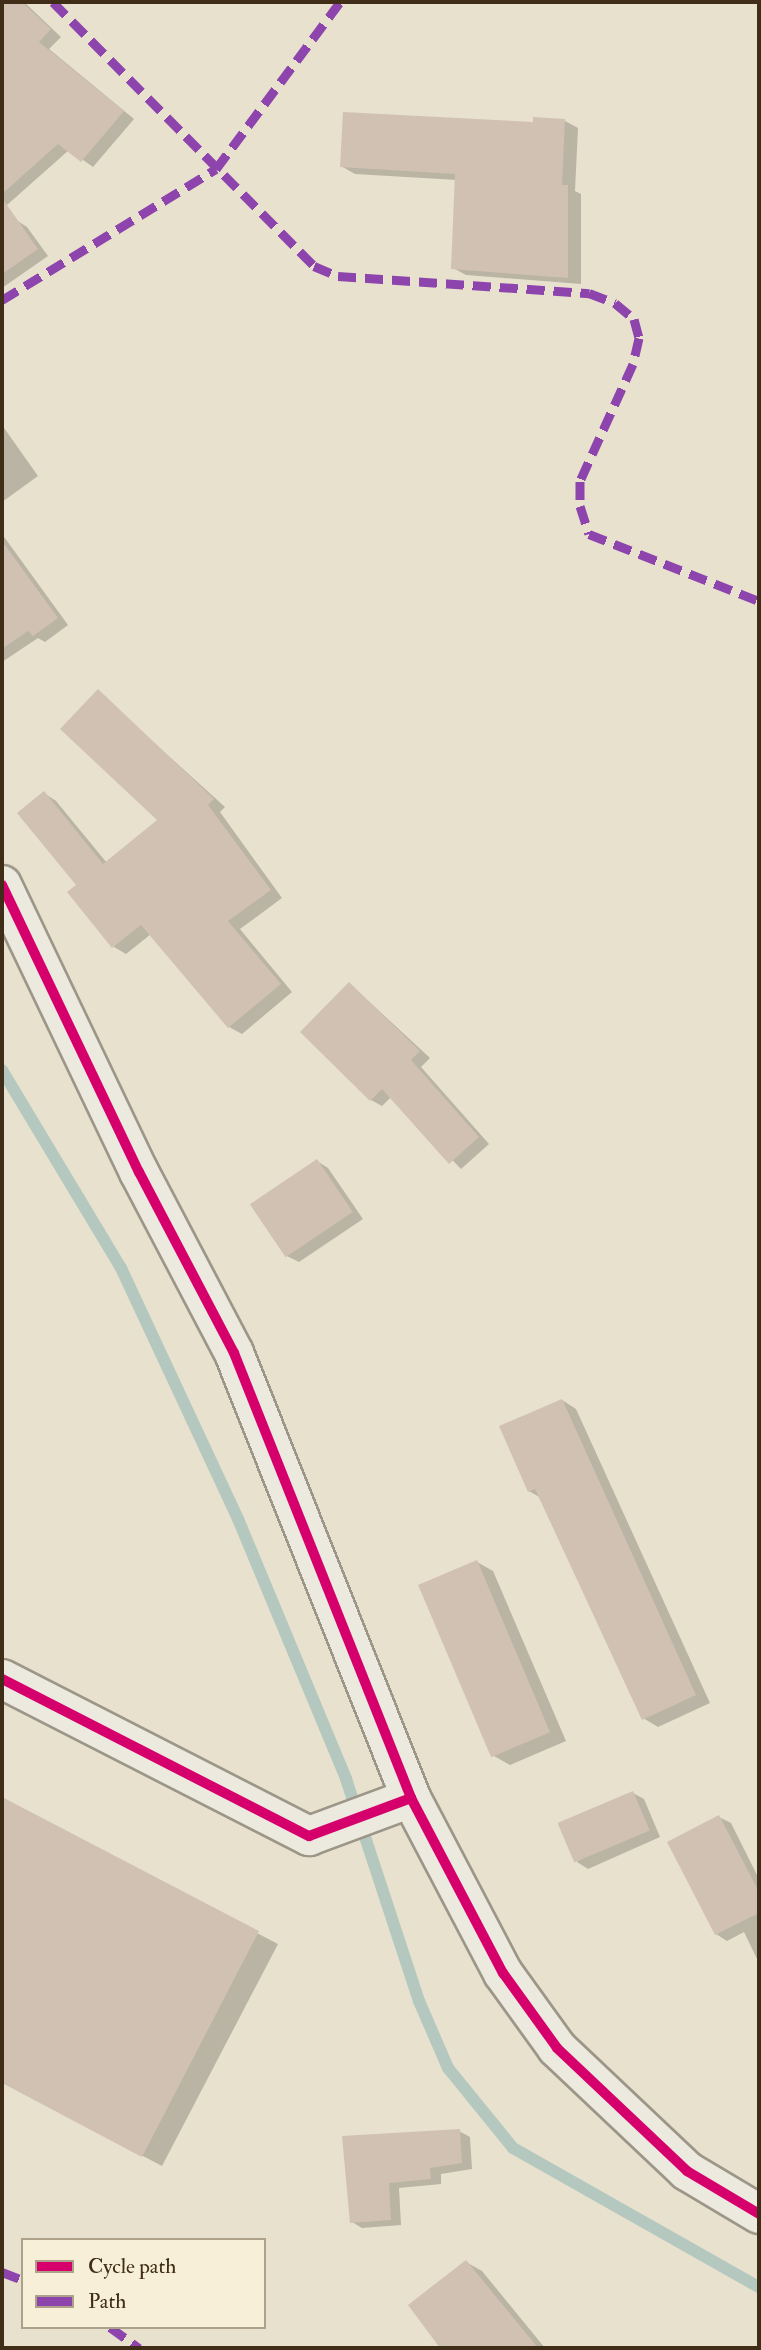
<!DOCTYPE html>
<html>
<head>
<meta charset="utf-8">
<style>
	body { margin:0 }
	#map { position:relative; width:761px; height:2350px; overflow:hidden; background:#e8e1cd; font-family:"IM FELL Double Pica",serif }
	div>[style] { position:absolute }
	[style*='--x'] { left:calc(var(--x)*1px); top:calc(var(--y)*1px); width:calc(var(--w)*1px); rotate:calc(var(--a)*1deg) }
	.shadow>* { inset:0; background:#0003 }
	.stream>* { height:12px; margin:-6px; padding:0 6px; transform-origin:6px; border-radius:6px; background:#b4c8c0 }
	.building>* { inset:0; background:#d1c1b3; transform-origin:0 0 }
	.roads { filter:drop-shadow(2px 0 #9d9688) drop-shadow(-2px 0 #9d9688) drop-shadow(0 2px #9d9688) drop-shadow(0 -2px #9d9688) }
	.street>* { height:38px; margin:-19px; padding:0 19px; transform-origin:19px; border-radius:19px; background:#ece9de }
	.secondary>* { height:38px; margin:-19px; padding:0 19px; transform-origin:19px; border-radius:19px; background:#ece9de }
	.quiet>* { height:9px; margin-top:-4.5px; transform-origin:0; background:repeating-linear-gradient(90deg,#8e44ad 0 18px,transparent 0 27px) }
	.cycleway>* { height:10px; margin:-5px; padding:0 5px; transform-origin:5px; border-radius:5px; background:#d6006c }
	span { translate:-50% -50%; white-space:nowrap; text-align:center; line-height:1.15; -webkit-text-stroke:5px #f7efd7; paint-order:stroke }
	.frame { position:absolute; inset:0; border:4px solid #402d17; pointer-events:none }
	.legend { position:absolute; left:21px; top:2238px; width:245px; height:91px; box-sizing:border-box; background:#f7efd7; border:2px solid #aea18a; margin:0; padding:9px 12px; list-style:none; font-size:21px; color:#402d17 }
	.legend li { display:flex; align-items:center; gap:14px; height:35px }
	.legend b { width:35px; border:2px solid #aea18a }
</style>
</head>
<body>
<div id="map">
	<div class="shadow">
		<i style="clip-path:polygon(2px 2px,24px 2px,61px 37px,49px 49px,134px 119px,93px 167px,69px 150px,7px 205px,2px 202px)"></i>
		<i style="clip-path:polygon(565px 121px,578px 128px,575px 191px,581px 194px,581px 284px,466px 275px,453px 268px,457px 180px,355px 174px,341px 166px)"></i>
		<i style="clip-path:polygon(16px 220px,27px 227px,48px 256px,2px 288px,2px 230px)"></i>
		<i style="clip-path:polygon(2px 425px,38px 476px,2px 502px)"></i>
		<i style="clip-path:polygon(2px 534px,68px 625px,45px 642px,38px 638px,2px 662px)"></i>
		<i style="clip-path:polygon(98px 692px,225px 807px,220px 812px,282px 898px,240px 929px,292px 992px,242px 1034px,229px 1027px,151px 934px,126px 954px,114px 947px,78px 885px,44px 793px,56px 801px,107px 863px,160px 821px)"></i>
		<i style="clip-path:polygon(350px 984px,430px 1058px,421px 1067px,489px 1144px,461px 1169px,391px 1097px,382px 1106px,371px 1100px)"></i>
		<i style="clip-path:polygon(317px 1161px,328px 1168px,363px 1219px,299px 1262px,287px 1256px)"></i>
		<i style="clip-path:polygon(562px 1400px,576px 1409px,710px 1703px,658px 1727px,643px 1718px,541px 1498px,529px 1491px)"></i>
		<i style="clip-path:polygon(477px 1562px,493px 1571px,566px 1741px,510px 1765px,494px 1756px)"></i>
		<i style="clip-path:polygon(633px 1793px,644px 1799px,660px 1837px,588px 1869px,577px 1862px)"></i>
		<i style="clip-path:polygon(2px 1799px,278px 1944px,162px 2166px,2px 2082px)"></i>
		<i style="clip-path:polygon(719px 1817px,731px 1823px,759px 1879px,759px 1963px,744px 1932px,727px 1941px,716px 1934px)"></i>
		<i style="clip-path:polygon(459px 2131px,470px 2137px,472px 2169px,441px 2174px,441px 2184px,399px 2188px,401px 2225px,362px 2228px,352px 2222px,344px 2137px)"></i>
		<i style="clip-path:polygon(466px 2262px,482px 2271px,545px 2348px,442px 2348px,410px 2305px)"></i>
	</div>
	<div class="stream">
		<i style="--x:2;--y:1070;--w:231;--a:59"></i>
		<i style="--x:121;--y:1268;--w:277;--a:65"></i>
		<i style="--x:238;--y:1519;--w:282;--a:67.4"></i>
		<i style="--x:346;--y:1779;--w:234;--a:71.8"></i>
		<i style="--x:419;--y:2001;--w:73;--a:66.6"></i>
		<i style="--x:448;--y:2068;--w:103;--a:50.9"></i>
		<i style="--x:513;--y:2148;--w:283;--a:29.5"></i>
	</div>
	<div class="building">
		<i style="clip-path:polygon(2px 2px,22px 2px,51px 29px,39px 42px,124px 111px,81px 162px,58px 144px,2px 194px)"></i>
		<i style="clip-path:polygon(343px 112px,533px 122px,533px 117px,565px 119px,562px 185px,568px 185px,568px 278px,451px 269px,455px 174px,340px 167px)"></i>
		<i style="clip-path:polygon(2px 198px,38px 249px,2px 274px)"></i>
		<i style="clip-path:polygon(2px 541px,58px 618px,33px 636px,28px 631px,2px 649px)"></i>
		<i style="clip-path:polygon(98px 689px,214px 799px,208px 805px,271px 890px,228px 921px,281px 984px,228px 1028px,141px 925px,112px 948px,67px 892px,76px 885px,17px 813px,44px 791px,103px 864px,157px 820px,60px 729px)"></i>
		<i style="clip-path:polygon(349px 982px,420px 1051px,411px 1060px,479px 1137px,449px 1164px,382px 1089px,370px 1101px,300px 1032px)"></i>
		<i style="left:317px;top:1159px;width:64px;height:81px;rotate:56deg"></i>
		<i style="clip-path:polygon(562px 1399px,696px 1695px,642px 1720px,535px 1489px,528px 1492px,499px 1426px)"></i>
		<i style="left:477px;top:1560px;width:187px;height:64px;rotate:67deg"></i>
		<i style="left:633px;top:1791px;width:43px;height:82px;rotate:67deg"></i>
		<i style="clip-path:polygon(2px 1797px,259px 1931px,142px 2157px,2px 2083px)"></i>
		<i style="clip-path:polygon(719px 1815px,759px 1892px,759px 1913px,715px 1935px,667px 1842px)"></i>
		<i style="clip-path:polygon(460px 2129px,462px 2163px,430px 2168px,431px 2179px,389px 2183px,391px 2220px,350px 2223px,342px 2136px)"></i>
		<i style="clip-path:polygon(466px 2260px,538px 2348px,440px 2348px,408px 2305px)"></i>
	</div>
	<div class="roads">
		<div class="street">
			<i style="--x:2;--y:1679;--w:345;--a:27.1"></i>
			<i style="--x:309;--y:1836;--w:109;--a:-20.4"></i>
		</div>
		<div class="secondary">
			<i style="--x:2;--y:885;--w:318;--a:64.5"></i>
			<i style="--x:139;--y:1172;--w:204;--a:62.3"></i>
			<i style="--x:234;--y:1353;--w:479;--a:68.3"></i>
			<i style="--x:411;--y:1798;--w:198;--a:62.3"></i>
			<i style="--x:503;--y:1973;--w:92;--a:54.2"></i>
			<i style="--x:557;--y:2048;--w:179;--a:43.4"></i>
			<i style="--x:687;--y:2171;--w:84;--a:30.8"></i>
		</div>
	</div>
	<div class="quiet">
		<i style="--x:53;--y:2;--w:371;--a:45.3"></i>
		<i style="--x:314;--y:266;--w:26;--a:23"></i>
		<i style="--x:338;--y:276;--w:252;--a:3.9"></i>
		<i style="--x:589;--y:293;--w:28;--a:21"></i>
		<i style="--x:615;--y:303;--w:25;--a:40"></i>
		<i style="--x:634;--y:319;--w:20;--a:75"></i>
		<i style="--x:639;--y:338;--w:27;--a:103"></i>
		<i style="--x:633;--y:364;--w:128;--a:114.4"></i>
		<i style="--x:580;--y:481;--w:25;--a:90"></i>
		<i style="--x:580;--y:506;--w:29;--a:72"></i>
		<i style="--x:589;--y:534;--w:183;--a:21.5"></i>
		<i style="--x:2;--y:300;--w:251;--a:-31.5"></i>
		<i style="--x:216;--y:169;--w:208;--a:-53.4"></i>
		<i style="--x:2;--y:2272;--w:22;--a:21"></i>
		<i style="--x:110;--y:2327;--w:36;--a:36"></i>
	</div>
	<div class="cycleway">
		<i style="--x:2;--y:885;--w:318;--a:64.5"></i>
		<i style="--x:139;--y:1172;--w:204;--a:62.3"></i>
		<i style="--x:234;--y:1353;--w:479;--a:68.3"></i>
		<i style="--x:411;--y:1798;--w:198;--a:62.3"></i>
		<i style="--x:503;--y:1973;--w:92;--a:54.2"></i>
		<i style="--x:557;--y:2048;--w:179;--a:43.4"></i>
		<i style="--x:687;--y:2171;--w:84;--a:30.8"></i>
		<i style="--x:2;--y:1679;--w:345;--a:27.1"></i>
		<i style="--x:309;--y:1836;--w:109;--a:-20.4"></i>
	</div>
	<div class="frame"></div>
	<ul class="legend">
	<li><b style="height:9px;background:#d6006c"></b>Cycle path</li>
	<li><b style="height:9px;background:#8e44ad"></b>Path</li>
	</ul>
</div>
</body>
</html>
